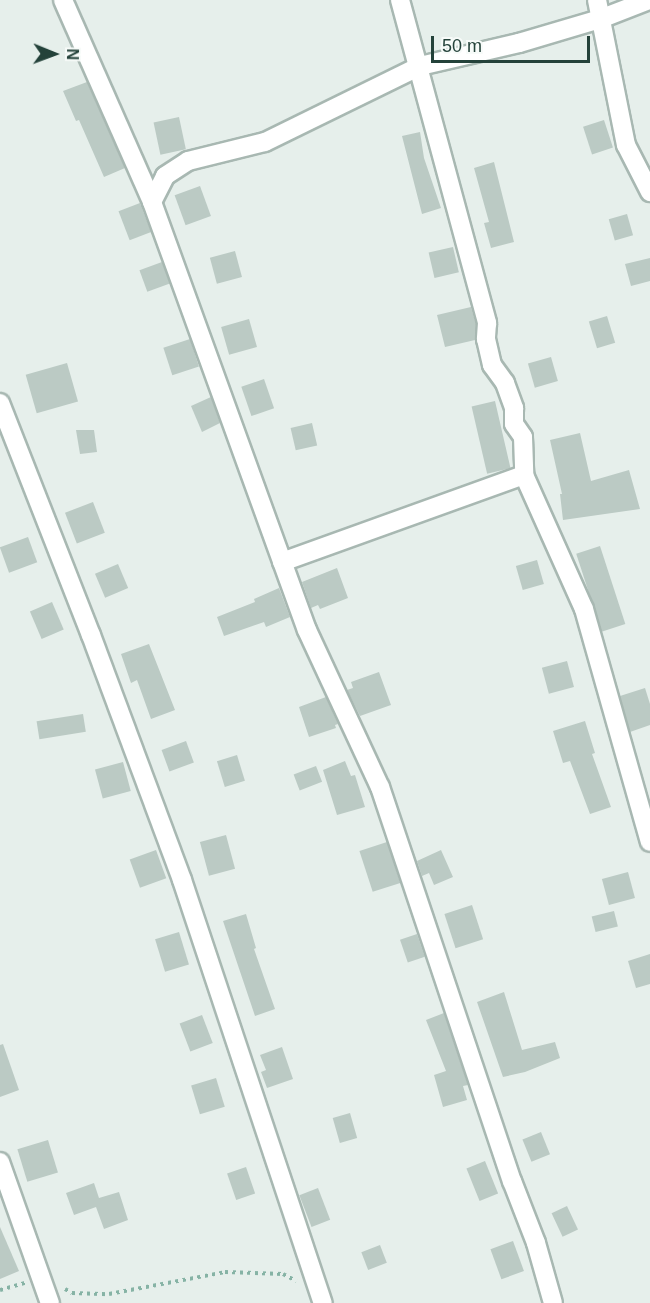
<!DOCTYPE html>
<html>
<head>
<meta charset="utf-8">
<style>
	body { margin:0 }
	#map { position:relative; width:650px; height:1303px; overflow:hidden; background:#e6efeb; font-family:Arial,sans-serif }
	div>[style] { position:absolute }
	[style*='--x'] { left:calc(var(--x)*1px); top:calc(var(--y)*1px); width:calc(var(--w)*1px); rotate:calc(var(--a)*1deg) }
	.building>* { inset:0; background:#bbcac4; transform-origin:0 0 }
	.path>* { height:4px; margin-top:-2px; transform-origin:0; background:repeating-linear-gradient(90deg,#86b3a5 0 3px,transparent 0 7.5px) }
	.roads { filter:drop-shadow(2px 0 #a8b8b2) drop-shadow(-2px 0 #a8b8b2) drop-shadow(0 2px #a8b8b2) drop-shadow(0 -2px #a8b8b2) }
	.minor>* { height:18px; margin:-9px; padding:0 9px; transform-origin:9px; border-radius:9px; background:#fff }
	span { translate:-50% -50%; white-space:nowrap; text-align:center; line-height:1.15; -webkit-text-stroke:4.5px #f7fbf9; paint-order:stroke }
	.north { position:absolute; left:24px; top:24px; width:60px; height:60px; -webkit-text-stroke:4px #f7fbf9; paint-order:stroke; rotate:91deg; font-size:16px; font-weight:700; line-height:24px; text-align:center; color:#24423a }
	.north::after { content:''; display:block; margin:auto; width:21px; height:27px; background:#24423a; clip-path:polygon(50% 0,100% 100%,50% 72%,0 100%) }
	.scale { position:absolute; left:431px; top:36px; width:159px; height:27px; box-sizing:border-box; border:3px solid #24423a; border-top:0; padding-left:8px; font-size:18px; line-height:21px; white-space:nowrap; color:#24423a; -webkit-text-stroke:4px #f7fbf9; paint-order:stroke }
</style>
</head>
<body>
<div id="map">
	<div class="building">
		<i style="clip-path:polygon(87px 82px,125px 168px,104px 177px,79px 120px,76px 121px,63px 91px)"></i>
		<i style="left:179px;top:117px;width:33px;height:26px;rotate:78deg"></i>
		<i style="left:604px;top:120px;width:29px;height:22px;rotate:72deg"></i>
		<i style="clip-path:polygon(420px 132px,424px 158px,441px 208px,422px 214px,402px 136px)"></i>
		<i style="clip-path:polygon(494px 162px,514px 242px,491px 248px,484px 223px,489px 222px,474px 168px)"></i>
		<i style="left:200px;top:186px;width:32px;height:27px;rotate:70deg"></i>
		<i style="left:140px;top:203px;width:31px;height:23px;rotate:69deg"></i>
		<i style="left:627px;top:214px;width:22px;height:19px;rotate:74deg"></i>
		<i style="left:453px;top:247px;width:26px;height:25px;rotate:77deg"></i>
		<i style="left:235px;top:251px;width:27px;height:26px;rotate:75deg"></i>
		<i style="clip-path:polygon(650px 258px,650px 281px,631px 286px,625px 264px)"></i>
		<i style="left:162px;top:262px;width:23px;height:24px;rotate:70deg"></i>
		<i style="clip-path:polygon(471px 307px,476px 324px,475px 340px,445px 347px,437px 315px)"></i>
		<i style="left:607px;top:316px;width:28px;height:19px;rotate:73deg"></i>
		<i style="left:249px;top:319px;width:29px;height:29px;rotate:74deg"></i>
		<i style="left:190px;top:339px;width:29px;height:28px;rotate:72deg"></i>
		<i style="left:551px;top:357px;width:25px;height:24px;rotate:74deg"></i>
		<i style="left:67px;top:363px;width:40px;height:43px;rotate:74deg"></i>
		<i style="left:264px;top:379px;width:31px;height:24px;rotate:71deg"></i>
		<i style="clip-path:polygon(211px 397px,220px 423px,202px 432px,191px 406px)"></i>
		<i style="left:495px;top:401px;width:69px;height:24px;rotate:77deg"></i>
		<i style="left:312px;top:423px;width:23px;height:22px;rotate:77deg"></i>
		<i style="clip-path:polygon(76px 430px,94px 430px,97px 452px,80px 454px)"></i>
		<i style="clip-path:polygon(580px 433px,591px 481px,629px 470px,640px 509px,563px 520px,560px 494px,562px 494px,550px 440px)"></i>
		<i style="left:93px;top:502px;width:33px;height:30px;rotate:69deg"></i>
		<i style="left:28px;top:537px;width:27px;height:30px;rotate:70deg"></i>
		<i style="left:600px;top:546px;width:82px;height:25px;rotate:72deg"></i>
		<i style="left:537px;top:560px;width:25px;height:22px;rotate:74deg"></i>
		<i style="left:118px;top:564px;width:26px;height:25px;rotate:67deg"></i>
		<i style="clip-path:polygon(337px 568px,348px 598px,320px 609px,318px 605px,311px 608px,302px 582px)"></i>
		<i style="clip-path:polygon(279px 588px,290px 617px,266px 627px,264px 622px,224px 636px,217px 617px,255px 602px,254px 599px)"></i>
		<i style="left:52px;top:602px;width:30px;height:24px;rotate:67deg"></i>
		<i style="clip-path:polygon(149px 644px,175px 710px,151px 719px,137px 680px,131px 683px,121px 654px)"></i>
		<i style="left:567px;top:661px;width:27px;height:26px;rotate:75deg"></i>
		<i style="clip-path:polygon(379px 672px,391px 705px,360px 716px,347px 690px,353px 688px,351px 682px)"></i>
		<i style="clip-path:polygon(645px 688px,650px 704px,650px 725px,630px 732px,620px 696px)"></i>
		<i style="clip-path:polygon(326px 697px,338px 724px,335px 725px,336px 728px,309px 737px,299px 707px)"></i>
		<i style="left:83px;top:714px;width:18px;height:47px;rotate:81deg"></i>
		<i style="clip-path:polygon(585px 721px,595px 753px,592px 754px,611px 807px,590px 814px,570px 761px,563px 763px,553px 731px)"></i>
		<i style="left:186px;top:741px;width:23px;height:26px;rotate:70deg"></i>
		<i style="left:237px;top:755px;width:27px;height:21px;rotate:73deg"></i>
		<i style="clip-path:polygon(345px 761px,351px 776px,355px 775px,365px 807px,337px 815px,323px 770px)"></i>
		<i style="left:123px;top:762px;width:30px;height:29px;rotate:75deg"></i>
		<i style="left:316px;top:766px;width:17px;height:24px;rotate:69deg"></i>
		<i style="left:226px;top:835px;width:35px;height:27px;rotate:75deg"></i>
		<i style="left:387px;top:842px;width:43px;height:29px;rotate:72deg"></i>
		<i style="left:156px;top:850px;width:30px;height:28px;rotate:70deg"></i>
		<i style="clip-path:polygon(441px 850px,453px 877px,434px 885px,429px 873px,422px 876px,417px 861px)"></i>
		<i style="left:628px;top:872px;width:27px;height:27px;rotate:75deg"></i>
		<i style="left:472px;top:905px;width:36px;height:29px;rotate:72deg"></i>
		<i style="left:614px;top:911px;width:16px;height:23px;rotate:76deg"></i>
		<i style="clip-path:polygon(246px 914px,256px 948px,254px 949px,275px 1009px,255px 1016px,223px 921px)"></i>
		<i style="left:179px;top:932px;width:34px;height:25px;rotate:73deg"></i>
		<i style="left:417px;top:934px;width:24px;height:18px;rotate:71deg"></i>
		<i style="clip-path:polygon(650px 954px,650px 984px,636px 988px,628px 961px)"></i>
		<i style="clip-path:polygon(504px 992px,522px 1050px,555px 1042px,560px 1058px,525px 1072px,503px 1077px,477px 1002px)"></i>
		<i style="clip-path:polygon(444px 1013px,468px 1085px,463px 1086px,467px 1100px,443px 1107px,434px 1075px,446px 1071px,426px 1020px)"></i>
		<i style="left:202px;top:1015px;width:30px;height:24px;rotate:69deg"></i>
		<i style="clip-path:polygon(3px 1044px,19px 1090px,0 1097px,0 1045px)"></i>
		<i style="clip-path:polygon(282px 1047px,293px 1079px,267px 1088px,261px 1072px,266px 1070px,260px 1055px)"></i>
		<i style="left:216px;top:1078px;width:30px;height:26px;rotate:73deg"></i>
		<i style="left:350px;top:1113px;width:26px;height:18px;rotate:74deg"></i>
		<i style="left:541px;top:1132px;width:24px;height:20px;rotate:68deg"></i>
		<i style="left:48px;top:1140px;width:34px;height:32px;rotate:73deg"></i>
		<i style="left:485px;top:1161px;width:35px;height:20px;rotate:68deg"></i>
		<i style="left:246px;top:1167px;width:28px;height:20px;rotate:71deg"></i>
		<i style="clip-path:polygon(94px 1183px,99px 1198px,119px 1192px,128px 1220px,104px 1229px,96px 1207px,74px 1215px,66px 1193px)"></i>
		<i style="left:318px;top:1188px;width:34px;height:20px;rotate:69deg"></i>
		<i style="left:567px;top:1206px;width:26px;height:17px;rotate:65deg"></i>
		<i style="clip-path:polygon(0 1227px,19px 1271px,0 1279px)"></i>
		<i style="left:513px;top:1241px;width:32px;height:24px;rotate:70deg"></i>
		<i style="left:380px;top:1245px;width:19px;height:20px;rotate:69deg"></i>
	</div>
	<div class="path">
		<i style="--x:65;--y:1289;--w:8;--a:30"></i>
		<i style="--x:72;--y:1293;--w:37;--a:2"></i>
		<i style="--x:109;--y:1294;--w:118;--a:-10.7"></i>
		<i style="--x:225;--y:1272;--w:58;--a:2"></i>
		<i style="--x:283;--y:1274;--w:15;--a:28"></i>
		<i style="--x:0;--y:1290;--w:26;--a:-16"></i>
	</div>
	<div class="roads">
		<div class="minor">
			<i style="--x:63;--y:0;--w:221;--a:66.2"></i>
			<i style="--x:152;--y:202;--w:455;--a:70.1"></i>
			<i style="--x:307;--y:630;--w:173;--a:65.1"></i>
			<i style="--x:380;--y:787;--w:416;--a:71.5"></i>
			<i style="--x:512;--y:1181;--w:66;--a:68.8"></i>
			<i style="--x:536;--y:1243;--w:62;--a:74.2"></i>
			<i style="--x:400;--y:0;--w:335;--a:74.9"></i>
			<i style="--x:487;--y:323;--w:16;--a:94"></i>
			<i style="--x:486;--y:339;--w:27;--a:77"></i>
			<i style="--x:492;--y:365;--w:22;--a:54"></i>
			<i style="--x:505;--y:383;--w:27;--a:70"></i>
			<i style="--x:514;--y:408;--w:16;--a:90"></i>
			<i style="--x:514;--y:424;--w:16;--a:55"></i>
			<i style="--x:523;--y:437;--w:38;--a:88"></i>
			<i style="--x:524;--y:475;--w:147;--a:65.9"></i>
			<i style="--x:584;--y:609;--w:242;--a:74.2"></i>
			<i style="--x:597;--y:0;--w:148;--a:78.7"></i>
			<i style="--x:626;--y:145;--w:53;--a:62.9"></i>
			<i style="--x:152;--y:202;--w:29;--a:-63"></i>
			<i style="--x:165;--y:176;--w:27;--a:-33"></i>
			<i style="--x:188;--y:161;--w:79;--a:-13.9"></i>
			<i style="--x:265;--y:142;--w:173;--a:-26.1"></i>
			<i style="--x:420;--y:66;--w:102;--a:-13.1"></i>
			<i style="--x:519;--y:43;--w:84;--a:-16.5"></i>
			<i style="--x:600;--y:19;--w:53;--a:-21.2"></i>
			<i style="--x:0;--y:403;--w:249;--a:68.6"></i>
			<i style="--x:91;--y:635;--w:261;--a:69.6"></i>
			<i style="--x:182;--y:880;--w:446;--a:71.6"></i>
			<i style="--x:282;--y:562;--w:257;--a:-19.8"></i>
			<i style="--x:0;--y:1162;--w:150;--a:70.5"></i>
		</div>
	</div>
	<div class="north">N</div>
	<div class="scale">50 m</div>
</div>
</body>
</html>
